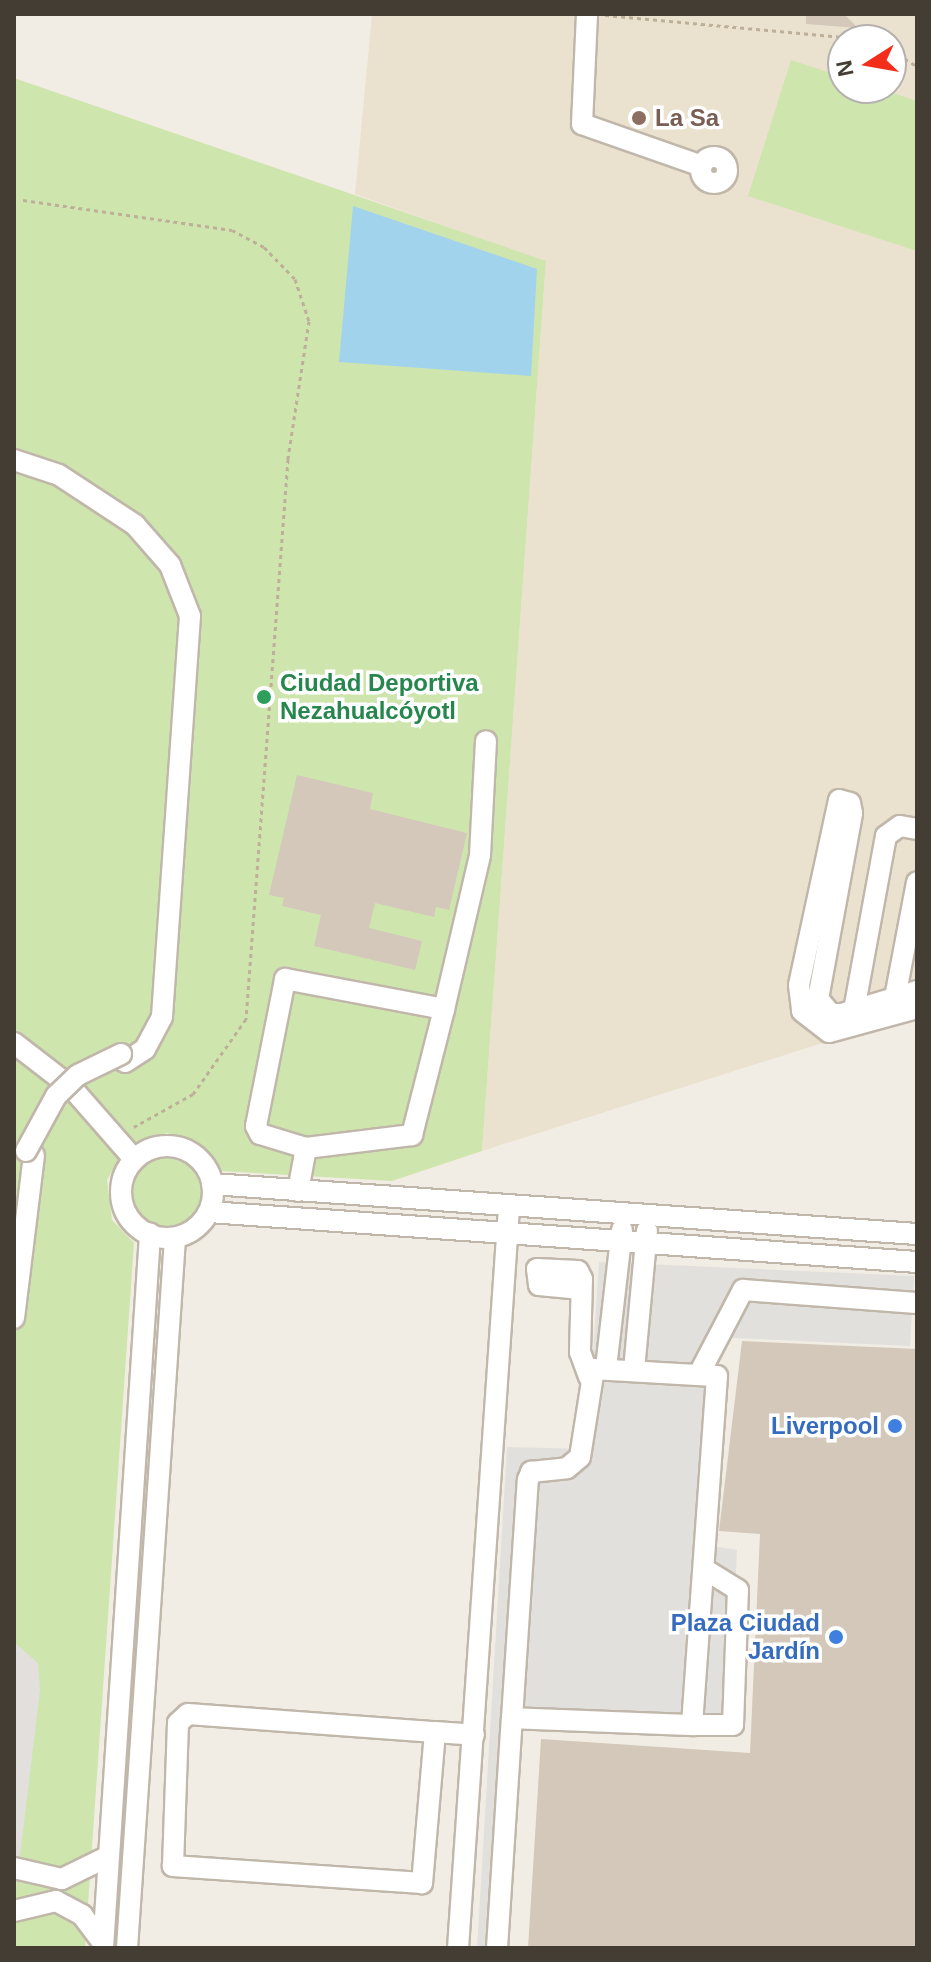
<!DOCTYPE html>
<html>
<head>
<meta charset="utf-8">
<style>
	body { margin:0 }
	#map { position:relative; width:931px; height:1962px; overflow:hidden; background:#f2ede4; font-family:Arial,sans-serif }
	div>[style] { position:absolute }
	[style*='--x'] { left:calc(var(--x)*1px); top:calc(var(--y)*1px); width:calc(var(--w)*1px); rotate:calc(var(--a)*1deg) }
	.education>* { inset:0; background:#eae1cf }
	.green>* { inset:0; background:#cfe5ae }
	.round { border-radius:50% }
	.parking>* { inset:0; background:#e2e0dd }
	.water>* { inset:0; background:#a2d3ed }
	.building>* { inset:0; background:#d3c8ba }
	.path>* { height:3px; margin-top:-1.5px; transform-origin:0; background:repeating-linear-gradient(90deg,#beaf99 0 4px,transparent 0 8px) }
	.roads { filter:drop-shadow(2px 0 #c0b7aa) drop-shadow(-2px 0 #c0b7aa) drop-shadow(0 2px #c0b7aa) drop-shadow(0 -2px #c0b7aa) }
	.minor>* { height:20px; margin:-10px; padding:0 10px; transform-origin:10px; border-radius:10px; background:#fff }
	.minor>.ring { margin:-10px; padding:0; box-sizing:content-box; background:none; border:20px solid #fff; border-radius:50% }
	.bridges { filter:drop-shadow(2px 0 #c0b7aa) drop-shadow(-2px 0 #c0b7aa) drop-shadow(0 2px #c0b7aa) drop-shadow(0 -2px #c0b7aa) }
	.minor-bridge>* { height:20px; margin:-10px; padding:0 10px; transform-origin:10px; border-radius:10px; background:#fff }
	.dots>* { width:22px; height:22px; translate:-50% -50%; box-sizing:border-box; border:4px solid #fff; border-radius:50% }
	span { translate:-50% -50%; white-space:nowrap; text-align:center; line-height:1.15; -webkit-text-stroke:7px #fff; paint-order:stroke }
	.education-label { font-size:24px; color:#785e54; font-weight:700 }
	.left { translate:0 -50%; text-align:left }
	.leisure-label { font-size:24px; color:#27864d; font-weight:700 }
	.shop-label { font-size:24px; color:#366cbe; font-weight:700 }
	.right { translate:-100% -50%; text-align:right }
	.frame { position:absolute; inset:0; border:16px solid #443d34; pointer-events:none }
	.north { position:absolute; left:827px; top:24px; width:80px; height:80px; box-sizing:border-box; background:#fff; border:2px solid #b4b1ae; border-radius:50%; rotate:259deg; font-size:22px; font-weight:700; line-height:32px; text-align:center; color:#443d34 }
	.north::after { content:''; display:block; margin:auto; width:28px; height:36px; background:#f32f1b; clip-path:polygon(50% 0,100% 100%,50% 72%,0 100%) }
</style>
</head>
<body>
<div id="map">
	<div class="education">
		<i style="clip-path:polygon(evenodd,372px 14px,917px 14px,917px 1013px,482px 1151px,546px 262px,355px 194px,372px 14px,843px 40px,891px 40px,891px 88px,843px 88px,843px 40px)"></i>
	</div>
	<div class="green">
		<i style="clip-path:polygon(791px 60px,843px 77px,843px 88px,877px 88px,917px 101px,917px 251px,748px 196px)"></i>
		<i style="clip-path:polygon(14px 78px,546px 261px,482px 1151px,392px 1181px,221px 1171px,198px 1143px,167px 1133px,125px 1149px,107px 1180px,112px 1220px,134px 1243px,85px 1948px,14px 1948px)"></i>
		<i class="round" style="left:131px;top:1158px;width:70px;height:70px"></i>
	</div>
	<div class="parking">
		<i style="clip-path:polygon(599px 1262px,914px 1276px,910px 1346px,712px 1337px,701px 1544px,737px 1550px,729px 1724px,519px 1710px,508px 1948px,477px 1948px,507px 1447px,587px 1449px)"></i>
		<i style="clip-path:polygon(14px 1642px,38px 1663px,40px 1690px,14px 1906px)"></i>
	</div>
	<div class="water">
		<i style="clip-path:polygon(353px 206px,537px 269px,531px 376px,339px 362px)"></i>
	</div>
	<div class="building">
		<i style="clip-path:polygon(806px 14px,844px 14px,858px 28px,806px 24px)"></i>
		<i style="clip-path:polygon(297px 775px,373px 793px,370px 809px,467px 833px,449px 910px,436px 907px,434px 917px,375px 903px,369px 928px,422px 941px,415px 970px,314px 946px,321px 915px,282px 906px,284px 898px,269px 895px)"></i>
		<i style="clip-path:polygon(742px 1341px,917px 1349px,917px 1948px,528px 1948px,541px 1739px,750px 1753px,760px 1534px,719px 1531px)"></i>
	</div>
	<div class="path">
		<i style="--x:605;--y:15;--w:271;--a:5.3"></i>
		<i style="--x:891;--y:50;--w:31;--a:32"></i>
		<i style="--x:23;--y:200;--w:211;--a:8.2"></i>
		<i style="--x:232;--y:230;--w:36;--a:28"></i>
		<i style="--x:264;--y:247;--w:45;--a:45.9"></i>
		<i style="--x:295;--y:279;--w:44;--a:71.6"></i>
		<i style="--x:309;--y:321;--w:140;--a:98.7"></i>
		<i style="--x:288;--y:459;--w:562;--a:94.29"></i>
		<i style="--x:246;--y:1019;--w:92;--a:125.2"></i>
		<i style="--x:193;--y:1094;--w:70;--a:150.9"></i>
	</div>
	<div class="roads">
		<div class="minor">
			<i style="--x:587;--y:14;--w:110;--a:92.6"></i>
			<i style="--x:582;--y:124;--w:127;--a:19.3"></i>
			<i class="ring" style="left:701px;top:157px;width:6px;height:6px"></i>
			<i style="--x:14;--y:460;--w:47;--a:18.4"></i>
			<i style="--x:59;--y:475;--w:91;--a:33.3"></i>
			<i style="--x:135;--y:525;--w:53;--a:48.8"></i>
			<i style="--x:170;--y:565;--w:55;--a:68.6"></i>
			<i style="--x:190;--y:616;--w:402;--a:94"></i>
			<i style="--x:162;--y:1017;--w:36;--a:118"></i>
			<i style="--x:145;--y:1049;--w:24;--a:147"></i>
			<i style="--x:917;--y:991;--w:78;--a:163"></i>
			<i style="--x:842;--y:1014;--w:11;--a:180"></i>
			<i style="--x:831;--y:1014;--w:20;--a:-131"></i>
			<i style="--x:818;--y:999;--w:189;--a:-79.6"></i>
			<i style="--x:852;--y:813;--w:10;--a:-101"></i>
			<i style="--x:850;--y:803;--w:11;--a:-165"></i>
			<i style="--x:839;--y:800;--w:189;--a:102.2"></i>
			<i style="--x:799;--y:985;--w:26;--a:83"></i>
			<i style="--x:802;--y:1011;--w:34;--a:38"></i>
			<i style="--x:829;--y:1032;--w:91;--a:-15.3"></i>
			<i style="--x:893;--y:1008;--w:128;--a:-79.2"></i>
			<i style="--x:852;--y:1021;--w:188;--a:-79.6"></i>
			<i style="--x:886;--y:836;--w:17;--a:-36"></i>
			<i style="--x:900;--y:826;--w:17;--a:10"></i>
			<i style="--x:14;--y:1043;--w:72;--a:37.7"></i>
			<i style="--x:71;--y:1087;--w:96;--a:48.8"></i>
			<i class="ring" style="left:121px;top:1146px;width:72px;height:72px"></i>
			<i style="--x:306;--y:1148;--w:107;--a:-7"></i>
			<i style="--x:412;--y:1135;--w:130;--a:-75.7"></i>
			<i style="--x:212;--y:1184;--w:707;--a:4.06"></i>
			<i style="--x:298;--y:1191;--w:44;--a:-79.5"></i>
			<i style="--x:306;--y:1148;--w:48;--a:-163.1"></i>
			<i style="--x:260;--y:1134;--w:9;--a:-117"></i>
			<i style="--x:256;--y:1126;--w:150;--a:-78.8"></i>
			<i style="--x:285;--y:979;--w:162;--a:10.7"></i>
			<i style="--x:444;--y:1009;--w:158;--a:-76.8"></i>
			<i style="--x:480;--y:855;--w:114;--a:-87"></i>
			<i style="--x:209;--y:1212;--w:710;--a:4.04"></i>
			<i style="--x:581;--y:1289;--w:42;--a:-174.6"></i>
			<i style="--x:539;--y:1285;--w:16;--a:-97"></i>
			<i style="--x:537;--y:1269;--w:41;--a:2.8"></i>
			<i style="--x:578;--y:1271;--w:9;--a:63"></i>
			<i style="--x:582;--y:1279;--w:73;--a:91.6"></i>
			<i style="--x:580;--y:1352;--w:27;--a:70"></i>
			<i style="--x:14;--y:1318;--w:164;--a:-83"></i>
			<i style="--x:606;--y:1368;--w:139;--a:-83.4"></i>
			<i style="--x:634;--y:1370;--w:140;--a:-84.7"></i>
			<i style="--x:699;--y:1374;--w:95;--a:-62.4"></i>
			<i style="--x:743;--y:1290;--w:174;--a:4.3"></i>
			<i style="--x:188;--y:1714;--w:248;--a:4.2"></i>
			<i style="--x:435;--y:1732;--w:152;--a:94.9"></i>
			<i style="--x:422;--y:1883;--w:250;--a:-176.1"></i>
			<i style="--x:173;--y:1866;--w:143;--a:-88"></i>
			<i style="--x:178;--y:1723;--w:13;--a:-42"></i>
			<i style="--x:692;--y:1725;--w:41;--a:0"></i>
			<i style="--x:733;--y:1725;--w:135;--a:-87.9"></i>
			<i style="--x:738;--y:1590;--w:38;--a:-148"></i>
			<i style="--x:435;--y:1732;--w:39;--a:4"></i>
			<i style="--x:14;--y:1868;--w:49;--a:12.9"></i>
			<i style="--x:62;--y:1879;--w:50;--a:-26.1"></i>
			<i style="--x:14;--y:1911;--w:43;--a:-13.4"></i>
			<i style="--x:56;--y:1901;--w:30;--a:28"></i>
			<i style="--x:82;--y:1915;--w:35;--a:53"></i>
			<i style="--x:103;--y:1948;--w:716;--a:-86.23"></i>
			<i style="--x:127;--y:1948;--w:712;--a:-86.13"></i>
			<i style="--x:458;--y:1948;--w:743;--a:-86.06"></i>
			<i style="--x:497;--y:1948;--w:230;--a:-86.3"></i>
			<i style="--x:512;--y:1718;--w:239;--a:-86.2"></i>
			<i style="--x:528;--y:1480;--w:9;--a:-69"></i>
			<i style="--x:531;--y:1472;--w:36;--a:-6"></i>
			<i style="--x:567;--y:1468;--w:17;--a:-40"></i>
			<i style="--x:580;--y:1457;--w:89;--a:-81"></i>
			<i style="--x:594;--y:1369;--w:123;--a:3.3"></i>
			<i style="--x:717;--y:1376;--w:350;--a:94.1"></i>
			<i style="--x:692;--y:1725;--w:180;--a:-177.8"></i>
		</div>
	</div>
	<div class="bridges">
		<div class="minor-bridge">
			<i style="--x:26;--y:1151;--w:63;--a:-61.4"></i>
			<i style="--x:56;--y:1096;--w:30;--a:-44"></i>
			<i style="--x:78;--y:1075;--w:48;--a:-26"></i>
		</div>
	</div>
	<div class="dots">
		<i style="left:639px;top:118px;background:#8d6e63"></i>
		<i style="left:264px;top:697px;background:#2e9e5b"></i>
		<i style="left:895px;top:1426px;background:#3f7fe0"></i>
		<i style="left:836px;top:1637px;background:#3f7fe0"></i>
	</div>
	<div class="education-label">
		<span class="left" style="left:655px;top:118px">La Sa</span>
	</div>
	<div class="leisure-label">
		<span class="left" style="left:280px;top:697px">Ciudad Deportiva<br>Nezahualcóyotl</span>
	</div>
	<div class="shop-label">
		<span class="right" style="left:879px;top:1426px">Liverpool</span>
		<span class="right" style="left:820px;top:1637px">Plaza Ciudad<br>Jardín</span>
	</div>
	<div class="frame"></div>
	<div class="north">N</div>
</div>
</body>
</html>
